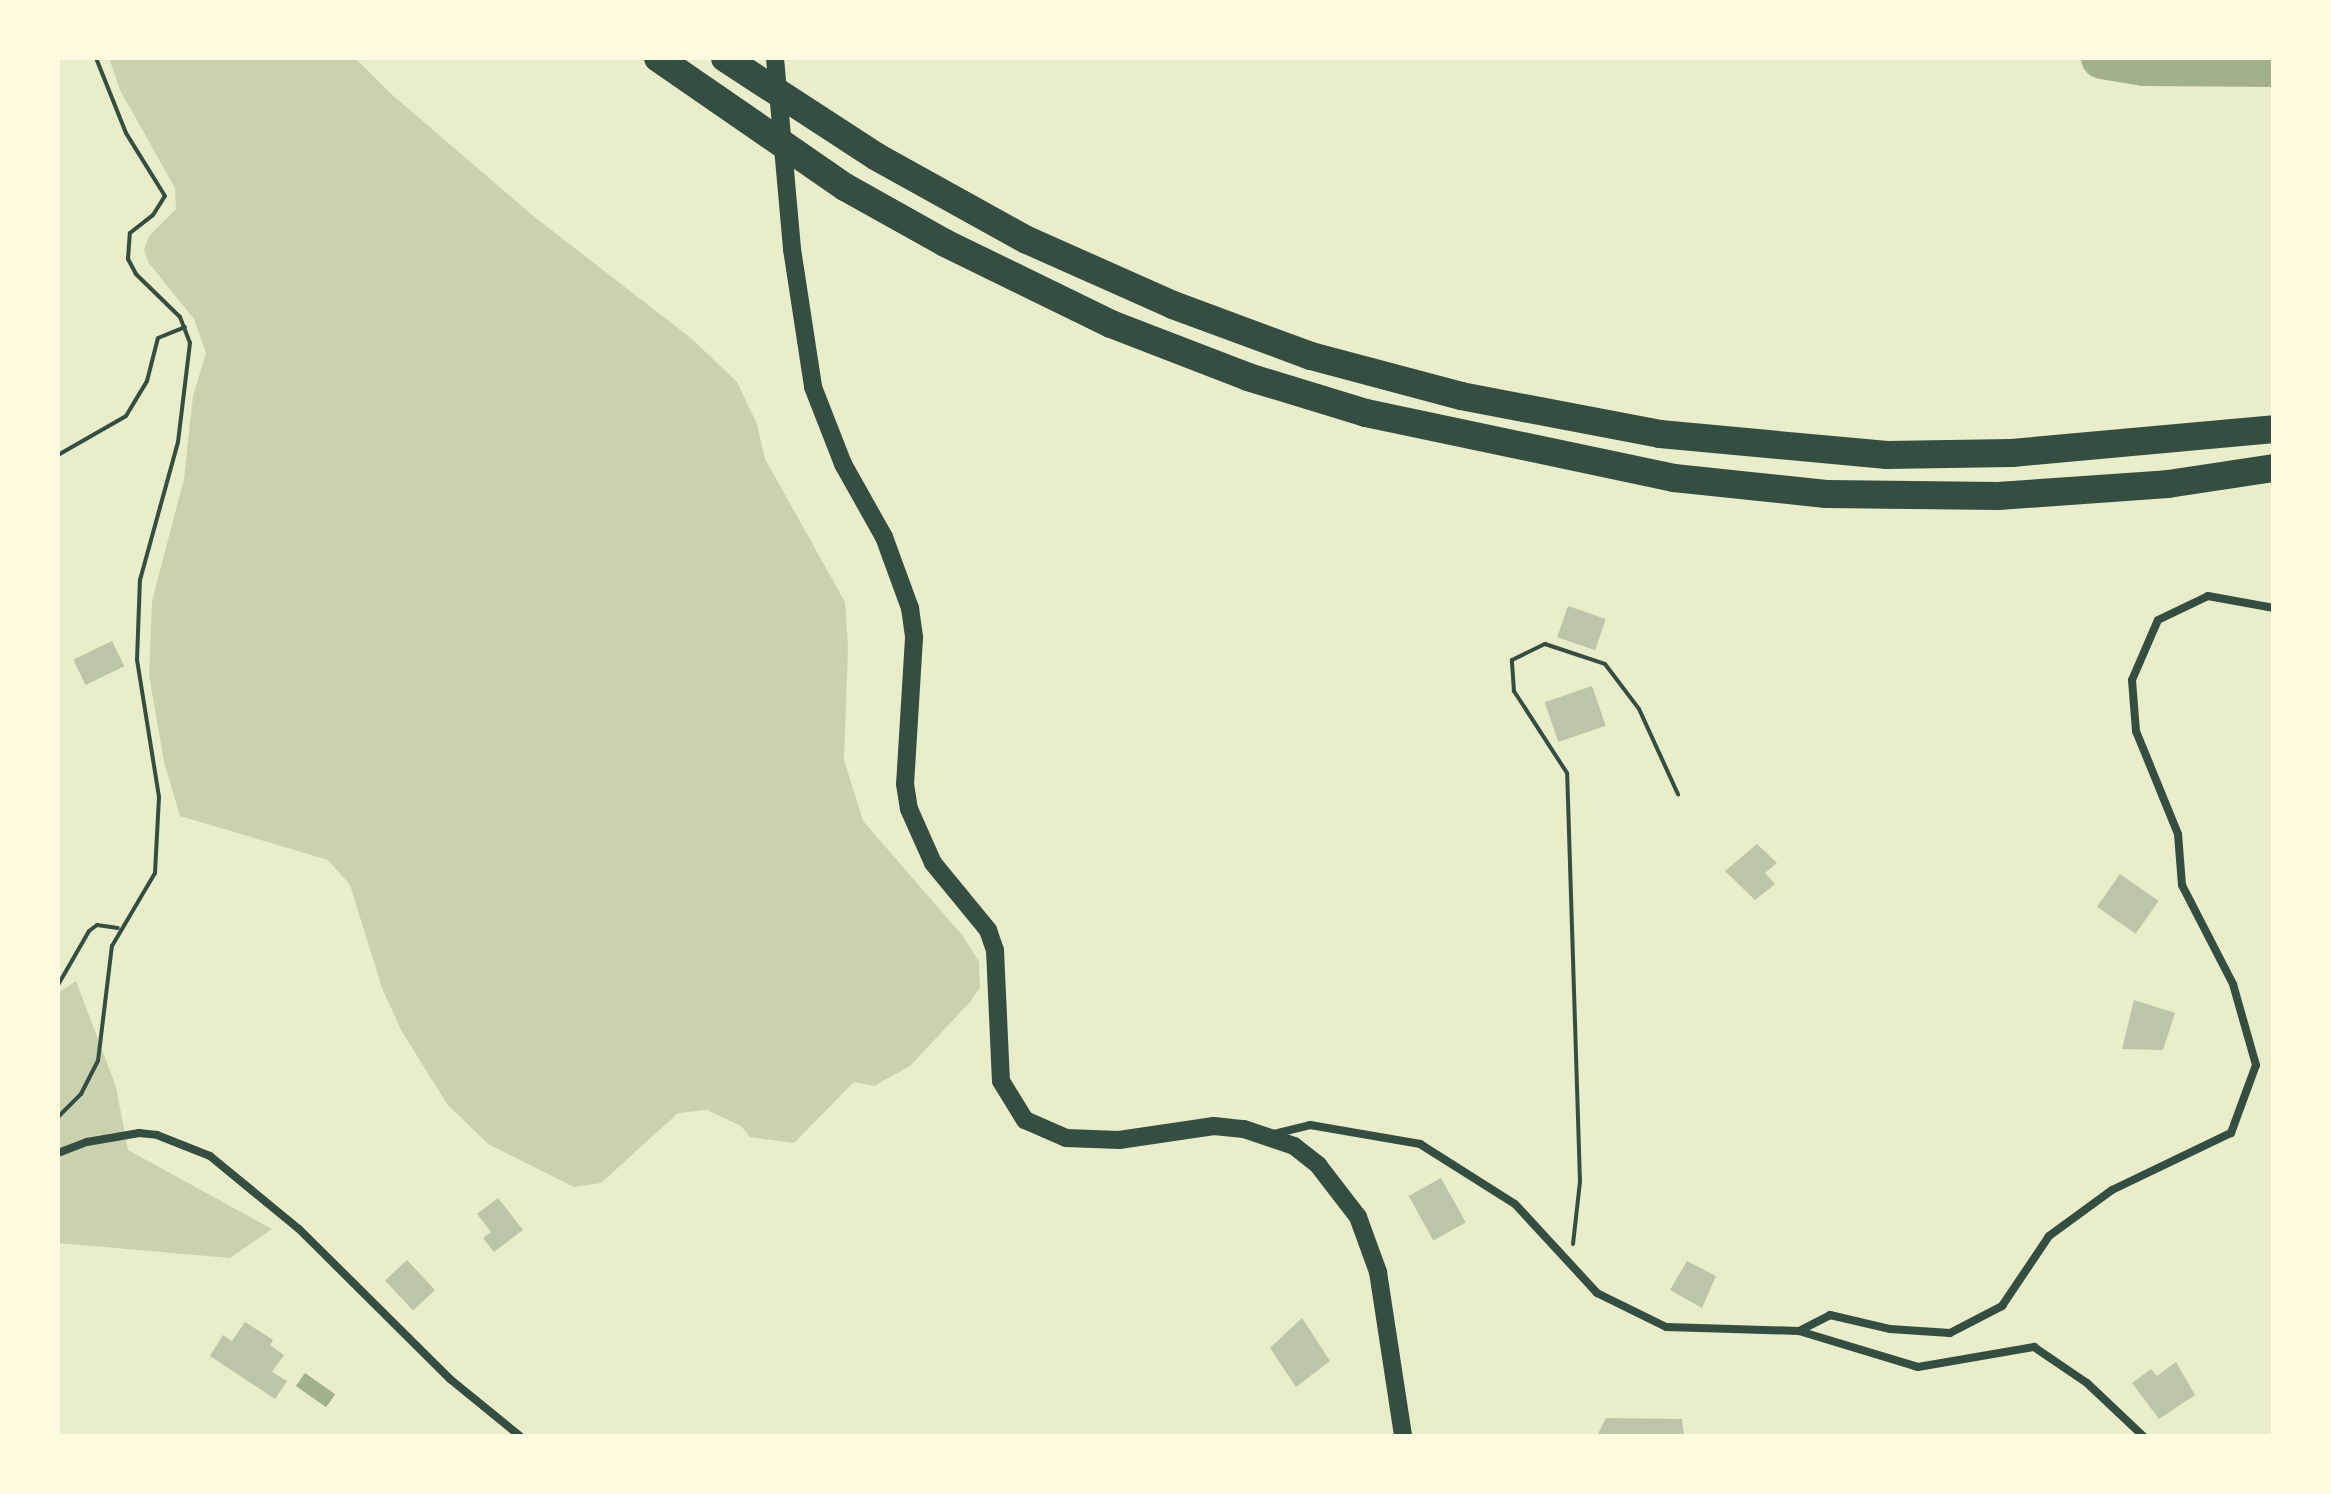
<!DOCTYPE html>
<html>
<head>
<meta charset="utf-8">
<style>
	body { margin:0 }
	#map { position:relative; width:2331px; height:1494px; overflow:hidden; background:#e9edc9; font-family:Raleway,sans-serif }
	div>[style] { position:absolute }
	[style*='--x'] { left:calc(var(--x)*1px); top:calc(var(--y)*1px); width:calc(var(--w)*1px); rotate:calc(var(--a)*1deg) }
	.green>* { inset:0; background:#cad2ad }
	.water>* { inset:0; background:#a3b18a; transform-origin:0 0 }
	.river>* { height:42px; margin:-21px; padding:0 21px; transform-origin:21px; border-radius:21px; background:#a3b18a }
	.building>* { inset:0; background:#bcc5a7; transform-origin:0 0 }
	.path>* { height:4px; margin:-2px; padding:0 2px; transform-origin:2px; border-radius:2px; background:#344e41 }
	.service>* { height:8px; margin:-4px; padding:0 4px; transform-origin:4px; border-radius:4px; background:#344e41 }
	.tertiary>* { height:18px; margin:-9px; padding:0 9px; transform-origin:9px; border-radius:9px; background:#344e41 }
	.motorway>* { height:28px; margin:-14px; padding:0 14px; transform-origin:14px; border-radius:14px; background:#344e41 }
	span { translate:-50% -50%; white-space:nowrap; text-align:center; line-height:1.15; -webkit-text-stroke:8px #fefae0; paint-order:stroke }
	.frame { position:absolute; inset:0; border:60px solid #fefae0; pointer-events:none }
</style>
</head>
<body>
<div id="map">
	<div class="green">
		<i style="clip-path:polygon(109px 58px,355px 58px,389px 92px,532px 215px,692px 339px,737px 382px,757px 424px,765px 459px,845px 602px,848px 647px,844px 760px,863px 821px,963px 936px,979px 962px,980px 987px,970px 1002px,910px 1066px,874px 1086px,854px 1082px,794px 1143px,750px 1137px,741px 1126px,707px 1110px,678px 1113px,601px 1183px,574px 1187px,488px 1144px,447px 1104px,401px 1030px,382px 988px,350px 885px,328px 860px,180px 816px,164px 762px,149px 675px,152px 601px,184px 479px,193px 396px,206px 353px,194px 319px,148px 262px,144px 250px,149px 236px,176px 209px,175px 188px,120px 90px)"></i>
		<i style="clip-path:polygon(76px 981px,116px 1087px,128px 1150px,272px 1229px,230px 1258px,58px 1243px,58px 993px)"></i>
	</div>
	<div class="water">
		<i style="left:305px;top:1373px;width:37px;height:16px;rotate:35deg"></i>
	</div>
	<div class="river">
		<i style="--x:2102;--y:58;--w:43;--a:9.5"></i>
		<i style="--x:2144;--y:65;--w:130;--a:0.4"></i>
	</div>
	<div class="building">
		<i style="left:1568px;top:606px;width:40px;height:33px;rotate:19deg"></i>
		<i style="left:112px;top:641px;width:28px;height:43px;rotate:64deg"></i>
		<i style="left:1592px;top:686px;width:42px;height:50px;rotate:71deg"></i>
		<i style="clip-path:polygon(1757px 844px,1777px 863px,1765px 873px,1775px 884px,1755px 900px,1725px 871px)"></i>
		<i style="left:2120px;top:874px;width:47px;height:40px;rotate:35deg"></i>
		<i style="clip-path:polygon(2134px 1000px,2175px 1013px,2163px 1050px,2122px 1049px)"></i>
		<i style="left:1441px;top:1178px;width:51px;height:37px;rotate:61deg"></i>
		<i style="clip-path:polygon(498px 1198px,523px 1230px,494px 1252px,483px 1238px,491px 1232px,477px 1214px)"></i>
		<i style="left:407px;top:1260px;width:41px;height:30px;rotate:47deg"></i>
		<i style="clip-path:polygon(1687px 1261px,1716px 1276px,1702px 1308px,1670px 1290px)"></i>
		<i style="clip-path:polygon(1302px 1318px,1330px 1361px,1296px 1387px,1270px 1348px)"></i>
		<i style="clip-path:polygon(245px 1322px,273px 1340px,270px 1345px,284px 1355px,272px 1372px,287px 1381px,275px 1399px,210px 1356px,223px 1335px,232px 1341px)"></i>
		<i style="clip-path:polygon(2176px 1362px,2195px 1395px,2159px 1419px,2132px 1383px,2151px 1369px,2157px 1376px)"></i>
		<i style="clip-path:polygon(1606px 1418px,1682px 1419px,1684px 1436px,1597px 1436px)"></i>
	</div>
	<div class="path">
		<i style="--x:58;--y:455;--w:78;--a:-29.8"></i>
		<i style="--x:126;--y:416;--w:41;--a:-59"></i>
		<i style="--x:147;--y:381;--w:44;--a:-75.7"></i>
		<i style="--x:158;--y:338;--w:29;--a:-22"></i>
		<i style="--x:58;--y:985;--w:62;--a:-60.1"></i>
		<i style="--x:89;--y:931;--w:10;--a:-37"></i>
		<i style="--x:97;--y:925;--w:21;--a:8"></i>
		<i style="--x:58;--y:1117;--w:33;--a:-45"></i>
		<i style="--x:81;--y:1094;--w:37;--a:-63"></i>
		<i style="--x:98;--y:1061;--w:116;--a:-83.1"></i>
		<i style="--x:112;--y:946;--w:85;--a:-59.5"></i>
		<i style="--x:155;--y:873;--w:76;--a:-87"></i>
		<i style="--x:159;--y:797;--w:139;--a:-99.1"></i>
		<i style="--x:137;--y:660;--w:80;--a:-87.9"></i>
		<i style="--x:140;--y:580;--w:143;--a:-74.6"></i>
		<i style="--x:178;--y:442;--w:100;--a:-83.1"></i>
		<i style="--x:190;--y:343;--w:28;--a:-111"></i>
		<i style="--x:180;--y:317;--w:62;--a:-135.7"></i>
		<i style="--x:136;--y:274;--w:17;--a:-118"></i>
		<i style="--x:128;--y:259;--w:26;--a:-86"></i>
		<i style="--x:130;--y:233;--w:29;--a:-38"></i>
		<i style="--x:153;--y:215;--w:22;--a:-58"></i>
		<i style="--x:165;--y:196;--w:74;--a:-121.8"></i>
		<i style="--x:126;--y:133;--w:81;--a:-111.8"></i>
		<i style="--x:1573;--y:1244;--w:62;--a:-83.6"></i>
		<i style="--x:1580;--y:1182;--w:409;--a:-91.8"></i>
		<i style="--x:1567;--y:773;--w:98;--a:-122.9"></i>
		<i style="--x:1514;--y:691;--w:31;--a:-94"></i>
		<i style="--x:1512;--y:660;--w:37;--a:-26"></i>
		<i style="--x:1545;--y:644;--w:63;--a:18.4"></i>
		<i style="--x:1605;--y:664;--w:56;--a:52.9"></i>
		<i style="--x:1639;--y:709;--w:94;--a:65.4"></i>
	</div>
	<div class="service">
		<i style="--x:1274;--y:1134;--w:37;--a:-14"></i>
		<i style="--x:1310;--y:1125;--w:112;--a:9.8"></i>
		<i style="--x:1420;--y:1144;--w:112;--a:32.3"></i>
		<i style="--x:1515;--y:1204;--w:121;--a:47.3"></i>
		<i style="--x:1597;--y:1293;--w:77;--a:26.2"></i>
		<i style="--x:1666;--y:1327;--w:133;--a:1.7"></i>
		<i style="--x:1799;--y:1331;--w:124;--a:16.8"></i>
		<i style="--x:1918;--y:1367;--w:118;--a:-9.8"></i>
		<i style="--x:2034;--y:1347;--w:64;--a:34.2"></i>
		<i style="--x:2087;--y:1383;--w:77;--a:43.4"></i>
		<i style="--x:58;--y:1153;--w:31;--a:-21"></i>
		<i style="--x:87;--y:1142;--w:53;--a:-9.8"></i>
		<i style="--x:139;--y:1133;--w:18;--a:6"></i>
		<i style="--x:157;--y:1135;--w:57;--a:21.6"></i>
		<i style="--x:210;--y:1156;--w:115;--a:39.4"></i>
		<i style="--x:299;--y:1229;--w:213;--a:44.8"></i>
		<i style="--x:450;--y:1379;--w:90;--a:39.2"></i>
		<i style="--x:1799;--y:1331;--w:35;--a:-27"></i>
		<i style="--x:1830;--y:1315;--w:62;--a:13.1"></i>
		<i style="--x:1890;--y:1329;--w:60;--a:3.8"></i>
		<i style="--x:1950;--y:1333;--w:59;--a:-27.4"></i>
		<i style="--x:2002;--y:1306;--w:84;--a:-56.1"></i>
		<i style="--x:2049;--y:1236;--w:78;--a:-36.1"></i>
		<i style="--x:2112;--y:1190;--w:132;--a:-25.6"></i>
		<i style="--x:2231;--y:1133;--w:72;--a:-69.8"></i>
		<i style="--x:2256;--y:1065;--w:84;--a:-105.9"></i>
		<i style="--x:2233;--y:984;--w:111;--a:-117.3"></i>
		<i style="--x:2182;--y:885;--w:51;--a:-94.5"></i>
		<i style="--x:2178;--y:834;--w:111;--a:-112.2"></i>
		<i style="--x:2136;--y:731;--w:51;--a:-94.5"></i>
		<i style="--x:2132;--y:680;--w:65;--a:-66.6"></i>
		<i style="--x:2158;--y:620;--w:55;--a:-25.6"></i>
		<i style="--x:2208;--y:596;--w:67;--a:10.3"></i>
	</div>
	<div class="tertiary">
		<i style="--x:775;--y:58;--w:192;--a:84.9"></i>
		<i style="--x:792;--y:249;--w:140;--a:81.3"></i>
		<i style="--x:813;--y:387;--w:83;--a:68.7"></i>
		<i style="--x:843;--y:464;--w:84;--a:60.7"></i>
		<i style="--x:884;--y:537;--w:76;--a:69.9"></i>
		<i style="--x:910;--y:608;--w:30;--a:82"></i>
		<i style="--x:914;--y:638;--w:146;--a:93.5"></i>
		<i style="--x:905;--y:784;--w:25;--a:81"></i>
		<i style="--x:909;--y:809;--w:59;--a:66"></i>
		<i style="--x:933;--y:863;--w:87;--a:50.6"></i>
		<i style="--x:988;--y:930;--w:21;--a:71"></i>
		<i style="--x:995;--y:950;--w:131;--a:87.4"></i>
		<i style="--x:1001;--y:1081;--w:46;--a:58.4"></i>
		<i style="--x:1025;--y:1120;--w:45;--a:23.7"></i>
		<i style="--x:1066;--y:1138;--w:53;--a:2.2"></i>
		<i style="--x:1119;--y:1140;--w:96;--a:-8.4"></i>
		<i style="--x:1214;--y:1126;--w:30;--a:6"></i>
		<i style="--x:1244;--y:1129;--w:53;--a:18.8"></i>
		<i style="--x:1294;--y:1146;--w:31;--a:38"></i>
		<i style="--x:1318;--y:1165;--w:66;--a:52.4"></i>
		<i style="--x:1358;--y:1217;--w:59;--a:70"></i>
		<i style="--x:1378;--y:1272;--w:166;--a:81.3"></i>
	</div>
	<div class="motorway">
		<i style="--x:658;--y:58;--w:227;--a:34.6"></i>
		<i style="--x:845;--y:187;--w:115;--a:29.2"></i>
		<i style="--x:945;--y:243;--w:185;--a:26"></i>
		<i style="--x:1111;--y:324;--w:147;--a:21.1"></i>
		<i style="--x:1248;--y:377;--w:123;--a:17"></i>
		<i style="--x:1366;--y:413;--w:315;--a:11.9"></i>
		<i style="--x:1674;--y:478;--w:153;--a:6"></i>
		<i style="--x:1826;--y:494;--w:172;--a:0.7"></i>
		<i style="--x:1998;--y:496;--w:170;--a:-4"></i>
		<i style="--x:2168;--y:484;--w:107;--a:-8.6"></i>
		<i style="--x:725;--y:58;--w:181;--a:33.1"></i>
		<i style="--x:877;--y:157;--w:171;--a:29"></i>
		<i style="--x:1027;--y:240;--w:160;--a:24"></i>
		<i style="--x:1173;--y:305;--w:147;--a:20.3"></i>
		<i style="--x:1311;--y:356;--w:155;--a:14.9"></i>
		<i style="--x:1461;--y:396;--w:203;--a:10.8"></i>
		<i style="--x:1660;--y:434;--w:228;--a:5.3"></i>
		<i style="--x:1887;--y:455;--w:125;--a:-0.9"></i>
		<i style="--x:2012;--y:453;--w:263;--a:-5.2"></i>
	</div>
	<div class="frame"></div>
</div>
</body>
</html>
